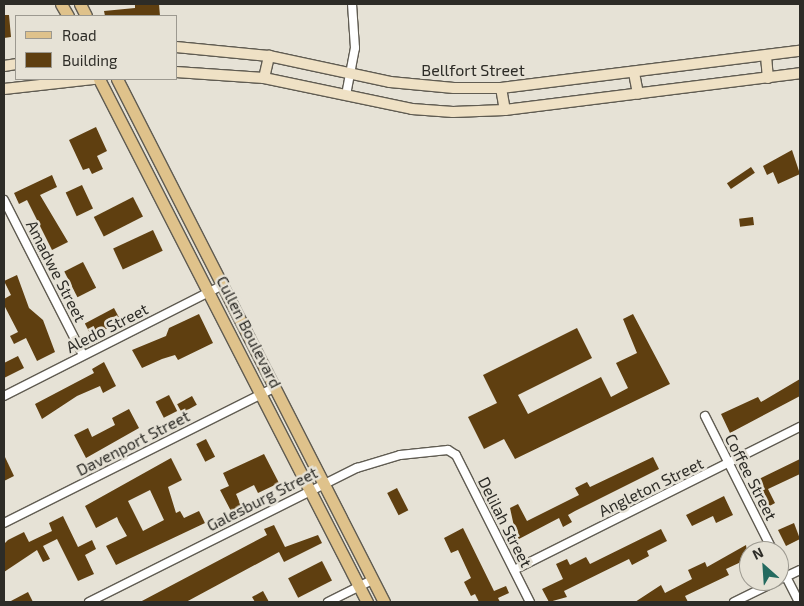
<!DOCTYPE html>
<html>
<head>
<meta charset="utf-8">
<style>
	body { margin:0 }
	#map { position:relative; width:804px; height:606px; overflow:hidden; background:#e6e2d6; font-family:"Exo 2",sans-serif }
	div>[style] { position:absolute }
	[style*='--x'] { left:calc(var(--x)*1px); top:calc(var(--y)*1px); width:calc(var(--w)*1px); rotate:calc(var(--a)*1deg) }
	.building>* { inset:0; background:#5f3f10; transform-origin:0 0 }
	.roads { filter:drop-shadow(1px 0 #605c52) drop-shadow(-1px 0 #605c52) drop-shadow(0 1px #605c52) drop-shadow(0 -1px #605c52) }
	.minor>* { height:8px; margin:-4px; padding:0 4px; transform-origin:4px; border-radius:4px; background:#fff }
	.secondary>* { height:10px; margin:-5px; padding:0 5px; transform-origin:5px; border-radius:5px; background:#efe1c5 }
	.primary>* { height:11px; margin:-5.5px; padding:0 5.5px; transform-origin:5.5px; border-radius:5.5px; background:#dfc28b }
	span { translate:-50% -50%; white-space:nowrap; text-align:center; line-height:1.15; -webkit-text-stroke:5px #e6e2d6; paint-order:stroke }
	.street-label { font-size:16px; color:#2d2c27 }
	.frame { position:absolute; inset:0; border:5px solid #2d2c27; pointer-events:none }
	.legend { position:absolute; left:15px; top:15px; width:162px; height:65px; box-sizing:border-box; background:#e6e2d6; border:1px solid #9c9990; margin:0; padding:6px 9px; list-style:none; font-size:15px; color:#2d2c27 }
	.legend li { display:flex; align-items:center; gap:10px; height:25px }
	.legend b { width:25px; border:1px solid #9c9990 }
	.north { position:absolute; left:739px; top:541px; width:50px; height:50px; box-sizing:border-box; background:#e6e2d6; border:1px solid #9c9990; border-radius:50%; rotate:334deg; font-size:14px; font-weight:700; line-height:20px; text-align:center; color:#2d2c27 }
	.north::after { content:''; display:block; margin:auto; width:18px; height:22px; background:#246a5f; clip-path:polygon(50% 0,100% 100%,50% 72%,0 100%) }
</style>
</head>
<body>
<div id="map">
	<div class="building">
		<i style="clip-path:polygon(135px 4px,159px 4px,160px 16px,105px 16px,104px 11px,135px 8px)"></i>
		<i style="clip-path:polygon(4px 15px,9px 15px,11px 37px,4px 38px)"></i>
		<i style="clip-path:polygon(96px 127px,107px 151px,97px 156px,103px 169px,92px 174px,89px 168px,83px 170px,69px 140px)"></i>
		<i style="clip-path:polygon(792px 150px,800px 174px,778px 184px,773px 172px,767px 175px,763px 166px)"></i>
		<i style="left:751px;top:167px;width:7px;height:29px;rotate:56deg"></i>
		<i style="clip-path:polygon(52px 175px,57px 187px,40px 195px,68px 242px,52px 250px,27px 200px,19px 204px,14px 193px)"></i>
		<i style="left:82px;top:185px;width:26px;height:18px;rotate:65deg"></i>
		<i style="left:133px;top:197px;width:22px;height:44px;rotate:63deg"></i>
		<i style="left:753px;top:217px;width:8px;height:14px;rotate:83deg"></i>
		<i style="left:153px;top:230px;width:23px;height:44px;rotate:65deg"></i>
		<i style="left:83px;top:262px;width:29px;height:21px;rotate:63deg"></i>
		<i style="clip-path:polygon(17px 275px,29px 308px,43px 320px,55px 352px,37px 361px,26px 338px,14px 344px,10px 336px,18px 332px,4px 305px,4px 299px,11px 295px,4px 281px)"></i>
		<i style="left:114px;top:308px;width:15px;height:33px;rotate:62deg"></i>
		<i style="clip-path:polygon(199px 314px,213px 343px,178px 360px,175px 355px,162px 359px,142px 368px,132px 350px,166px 336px,169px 328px)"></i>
		<i style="clip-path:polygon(633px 314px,670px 384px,515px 459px,504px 439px,484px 449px,468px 417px,497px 403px,483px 375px,577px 328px,592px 358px,518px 395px,528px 414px,601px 377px,611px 397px,628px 388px,616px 363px,637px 353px,623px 319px)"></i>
		<i style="clip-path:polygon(18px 356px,24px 368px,4px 378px,4px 363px)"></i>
		<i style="clip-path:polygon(104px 362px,116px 386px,103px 393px,100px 386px,77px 396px,42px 419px,35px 404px,94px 373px,92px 369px)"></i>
		<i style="clip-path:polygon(800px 379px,800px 396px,730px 433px,721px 414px,758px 397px,761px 402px)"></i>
		<i style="left:169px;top:395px;width:18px;height:15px;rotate:63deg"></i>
		<i style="left:192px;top:396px;width:10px;height:17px;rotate:61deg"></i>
		<i style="clip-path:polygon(129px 409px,139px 428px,86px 458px,74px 435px,88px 428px,92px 437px,115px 425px,112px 418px)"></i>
		<i style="left:206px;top:439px;width:20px;height:11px;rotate:63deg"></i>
		<i style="clip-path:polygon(264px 454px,279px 483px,258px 493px,254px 485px,236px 494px,242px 508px,232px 513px,220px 490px,229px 486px,223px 473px)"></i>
		<i style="clip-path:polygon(4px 455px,14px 476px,4px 481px)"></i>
		<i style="clip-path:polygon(653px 457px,659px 469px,575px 511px,568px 515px,572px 522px,563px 527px,559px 518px,517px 540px,510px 508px,518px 504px,527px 521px,579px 495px,575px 488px,587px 482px,590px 487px)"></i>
		<i style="clip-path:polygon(evenodd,171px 458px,182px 480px,168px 487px,176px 513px,180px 511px,184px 518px,199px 511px,205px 523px,116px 565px,106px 546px,127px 536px,119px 522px,117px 517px,96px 528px,85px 506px,171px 458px,150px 490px,164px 520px,143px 531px,128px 501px,150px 490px)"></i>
		<i style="clip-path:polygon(800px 459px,800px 474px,768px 489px,775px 503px,766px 508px,753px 482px)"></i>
		<i style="left:397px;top:488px;width:25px;height:11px;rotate:63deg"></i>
		<i style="clip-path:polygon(724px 496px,733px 515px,716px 523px,713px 516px,692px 526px,686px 515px)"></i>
		<i style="clip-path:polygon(63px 516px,78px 547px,92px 540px,96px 549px,85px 555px,94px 574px,78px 581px,57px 539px,43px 546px,50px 559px,43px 562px,37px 550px,4px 572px,4px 544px,8px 540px,24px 532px,29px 542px,52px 531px,49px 523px)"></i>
		<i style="clip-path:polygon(794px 523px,800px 539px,786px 546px,778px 530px)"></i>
		<i style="clip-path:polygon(274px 525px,285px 547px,318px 535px,322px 543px,284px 562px,279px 552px,186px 602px,140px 602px,267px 535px,264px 529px)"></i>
		<i style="clip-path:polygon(463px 528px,494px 591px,506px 586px,509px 593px,498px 598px,500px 602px,479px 602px,475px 594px,471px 596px,464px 582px,471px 578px,458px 550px,451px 553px,444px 538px)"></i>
		<i style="clip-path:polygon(661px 529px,667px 541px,647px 551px,649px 556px,632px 565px,629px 559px,564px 591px,567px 597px,549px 602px,542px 589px,563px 579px,556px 564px,567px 559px,570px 565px,586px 557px,590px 564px)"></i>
		<i style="clip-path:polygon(746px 545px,749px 565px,744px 567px,741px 562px,726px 569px,729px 575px,685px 596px,688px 602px,635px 602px,661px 585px,665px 593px,692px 579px,688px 570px,705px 562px,707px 567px)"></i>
		<i style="left:322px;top:561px;width:22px;height:38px;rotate:63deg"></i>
		<i style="clip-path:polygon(263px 591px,269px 602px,255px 602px,252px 597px)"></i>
		<i style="clip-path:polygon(28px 592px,33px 602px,9px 602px)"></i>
	</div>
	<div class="roads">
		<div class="minor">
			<i style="--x:346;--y:95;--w:48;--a:-79.2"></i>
			<i style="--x:355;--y:48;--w:44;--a:-93.9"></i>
			<i style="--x:4;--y:200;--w:174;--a:63"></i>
			<i style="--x:4;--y:396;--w:246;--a:-26.9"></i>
			<i style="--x:705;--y:416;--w:151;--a:63.3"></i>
			<i style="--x:4;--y:523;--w:303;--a:-26.6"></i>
			<i style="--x:779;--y:563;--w:44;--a:62.9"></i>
			<i style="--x:514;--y:570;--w:320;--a:-26.6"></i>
			<i style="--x:783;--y:578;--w:19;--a:-25"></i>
			<i style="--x:89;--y:602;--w:300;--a:-26.6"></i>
			<i style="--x:357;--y:468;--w:45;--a:-16.8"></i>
			<i style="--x:400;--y:455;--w:48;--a:-5.9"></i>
			<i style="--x:448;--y:450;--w:9;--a:32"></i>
			<i style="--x:456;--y:455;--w:165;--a:63.3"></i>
			<i style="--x:328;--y:602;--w:49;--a:-26.6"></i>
			<i style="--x:734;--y:602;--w:48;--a:-26"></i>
		</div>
		<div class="secondary">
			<i style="--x:176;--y:47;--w:93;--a:5.5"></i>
			<i style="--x:269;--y:56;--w:124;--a:12.1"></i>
			<i style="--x:390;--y:82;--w:64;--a:5.4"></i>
			<i style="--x:454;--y:88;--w:47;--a:0"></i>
			<i style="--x:501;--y:88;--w:301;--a:-7.1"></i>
			<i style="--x:766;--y:56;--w:22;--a:85"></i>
			<i style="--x:4;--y:66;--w:12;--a:-9"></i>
			<i style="--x:176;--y:72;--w:88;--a:3.9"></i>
			<i style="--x:264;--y:78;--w:151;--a:11.8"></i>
			<i style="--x:412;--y:109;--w:41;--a:4.2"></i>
			<i style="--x:453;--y:112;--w:52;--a:-2.2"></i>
			<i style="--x:505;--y:110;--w:297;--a:-7.1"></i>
			<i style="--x:634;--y:73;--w:21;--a:79"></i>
			<i style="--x:264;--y:78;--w:23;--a:-77"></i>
			<i style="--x:501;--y:88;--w:22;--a:80"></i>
			<i style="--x:4;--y:89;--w:92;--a:-6.3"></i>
		</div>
		<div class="primary">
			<i style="--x:61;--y:4;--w:14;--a:60"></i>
			<i style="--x:80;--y:4;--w:13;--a:63"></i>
			<i style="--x:99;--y:79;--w:588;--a:62.87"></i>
			<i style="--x:117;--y:79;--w:587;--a:62.95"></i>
		</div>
	</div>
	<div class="street-label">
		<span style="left:473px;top:70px">Bellfort Street</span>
		<span style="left:56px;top:271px;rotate:63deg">Amadwe Street</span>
		<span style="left:107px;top:328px;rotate:-27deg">Aledo Street</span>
		<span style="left:249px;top:332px;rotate:63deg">Cullen Boulevard</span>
		<span style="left:133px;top:443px;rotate:-27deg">Davenport Street</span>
		<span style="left:751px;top:477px;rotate:63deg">Coffee Street</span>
		<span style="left:651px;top:487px;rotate:-26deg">Angleton Street</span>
		<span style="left:262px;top:499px;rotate:-27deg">Galesburg Street</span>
		<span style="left:505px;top:522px;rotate:63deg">Delilah Street</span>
	</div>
	<div class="frame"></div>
	<ul class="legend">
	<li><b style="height:6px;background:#dfc28b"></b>Road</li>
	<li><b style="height:14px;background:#5f3f10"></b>Building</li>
	</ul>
	<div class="north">N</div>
</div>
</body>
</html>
